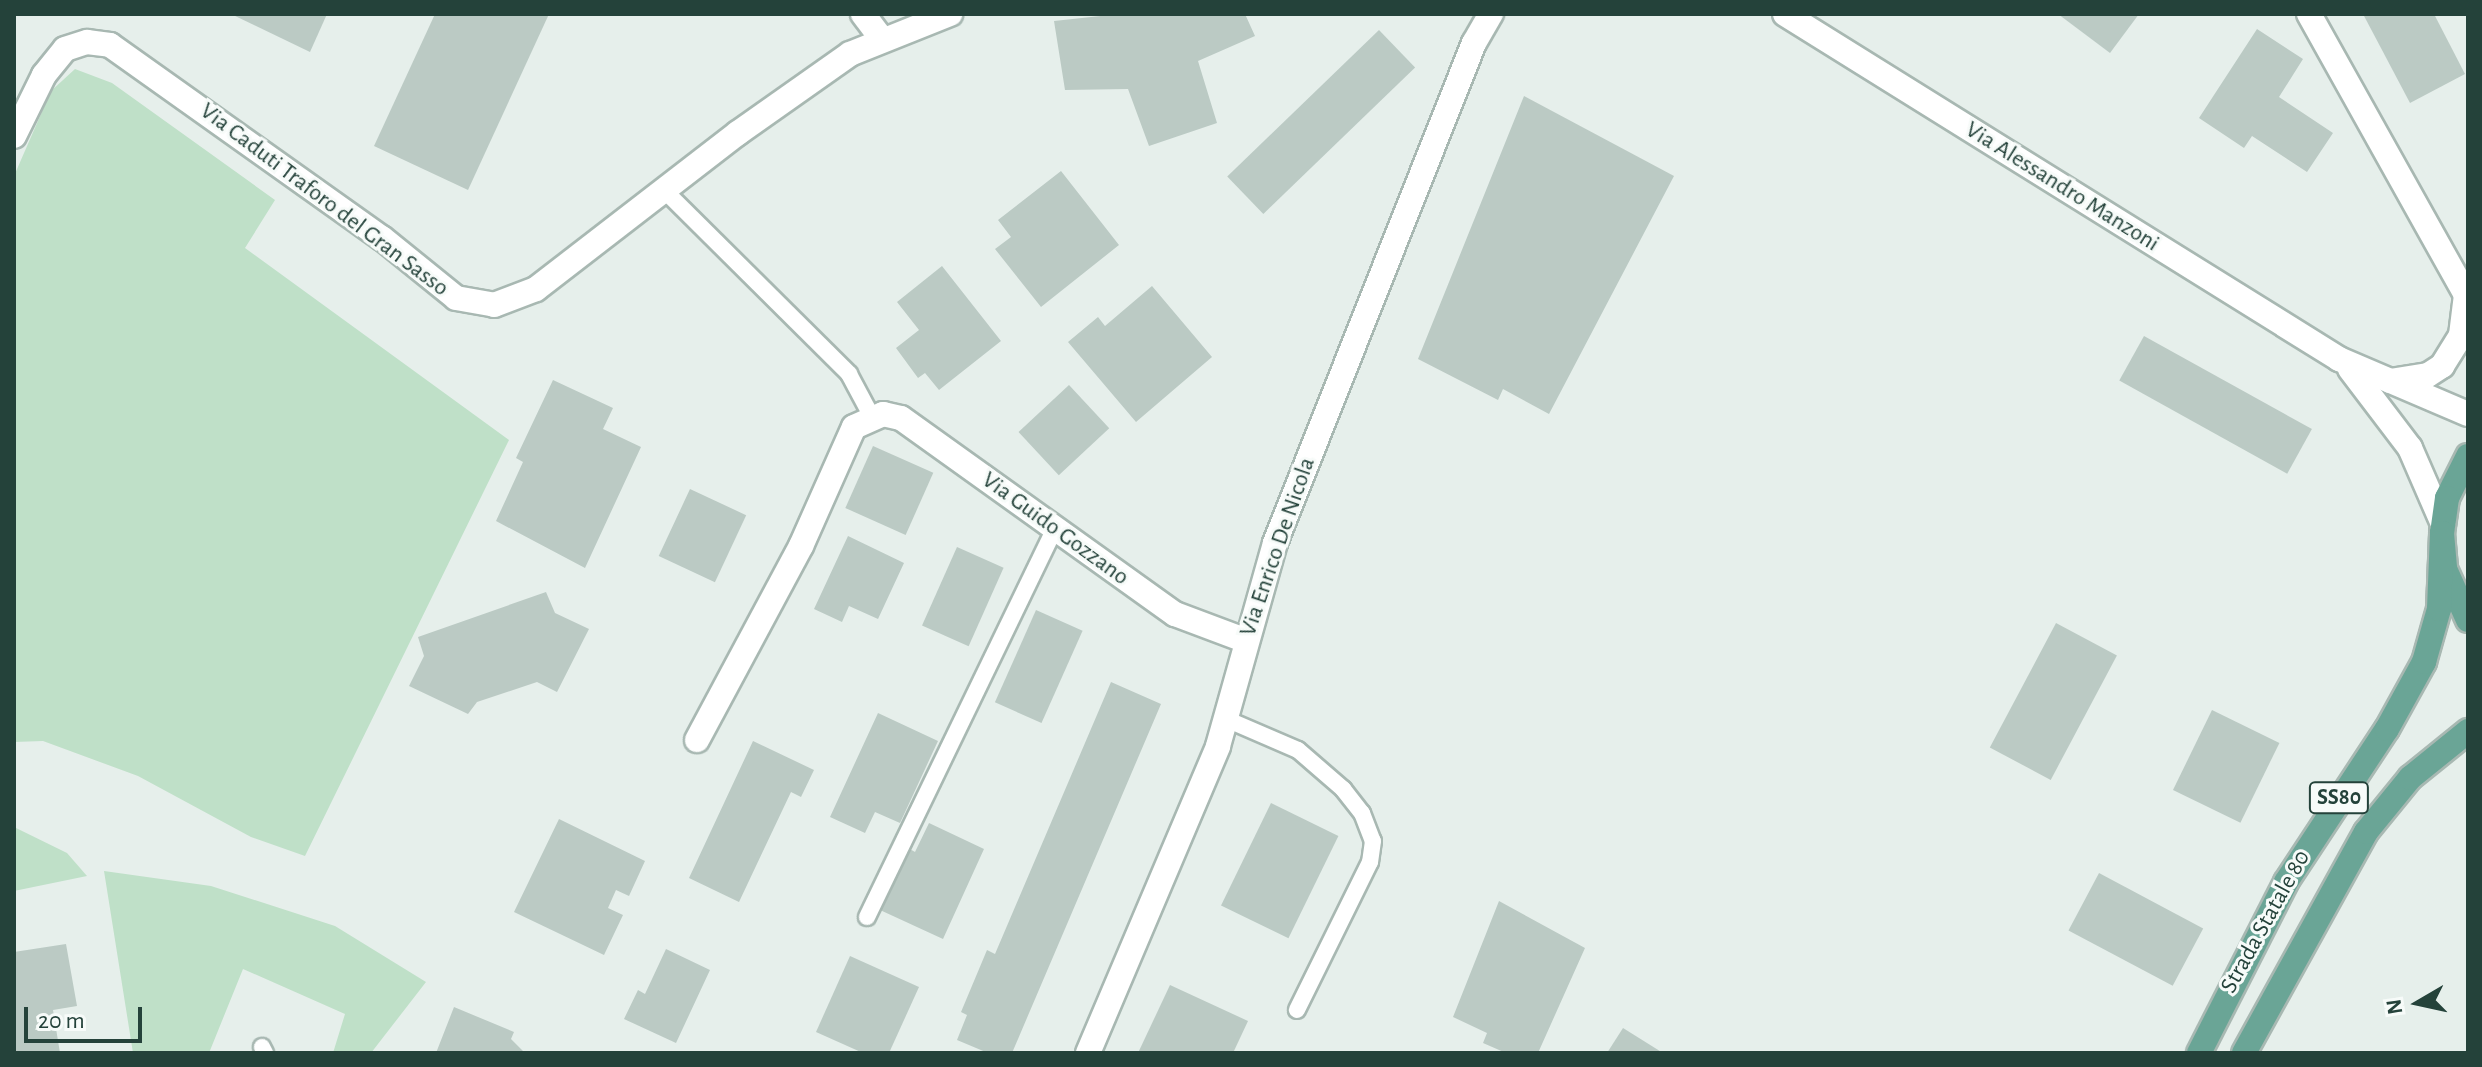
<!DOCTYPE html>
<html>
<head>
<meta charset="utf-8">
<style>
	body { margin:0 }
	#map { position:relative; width:2482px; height:1067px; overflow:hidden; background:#e6efeb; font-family:"Alegreya Sans",sans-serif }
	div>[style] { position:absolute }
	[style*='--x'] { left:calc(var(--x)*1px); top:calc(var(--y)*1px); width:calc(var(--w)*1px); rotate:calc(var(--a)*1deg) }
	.green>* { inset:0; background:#bfe0c8 }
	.building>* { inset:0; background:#bbcac4; transform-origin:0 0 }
	.roads { filter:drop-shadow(2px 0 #a8b8b2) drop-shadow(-2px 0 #a8b8b2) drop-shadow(0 2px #a8b8b2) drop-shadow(0 -2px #a8b8b2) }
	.lane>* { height:16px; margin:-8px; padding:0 8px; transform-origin:8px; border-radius:8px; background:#fff }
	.street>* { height:24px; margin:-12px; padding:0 12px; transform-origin:12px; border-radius:12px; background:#fff }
	.secondary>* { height:24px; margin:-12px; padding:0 12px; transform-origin:12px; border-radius:12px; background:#fff }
	.primary>* { height:24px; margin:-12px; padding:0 12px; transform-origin:12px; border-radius:12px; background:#6aa596 }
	span { translate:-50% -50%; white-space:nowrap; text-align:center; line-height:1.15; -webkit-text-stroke:6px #f7fbf9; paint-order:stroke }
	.shield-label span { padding:2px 6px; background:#f7fbf9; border:2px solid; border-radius:6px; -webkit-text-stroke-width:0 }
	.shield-label { font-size:22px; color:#24423a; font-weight:700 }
	.street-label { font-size:24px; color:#24423a }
	.frame { position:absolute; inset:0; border:16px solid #24423a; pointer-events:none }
	.north { position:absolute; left:2378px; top:963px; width:80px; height:80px; -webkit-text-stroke:6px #f7fbf9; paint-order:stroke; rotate:261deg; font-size:22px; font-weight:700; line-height:32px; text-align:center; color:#24423a }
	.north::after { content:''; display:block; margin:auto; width:28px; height:36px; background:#24423a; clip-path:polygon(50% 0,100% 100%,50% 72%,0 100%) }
	.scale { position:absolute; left:24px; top:1007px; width:118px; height:36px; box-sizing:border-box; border:4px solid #24423a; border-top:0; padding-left:10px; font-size:24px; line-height:28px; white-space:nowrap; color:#24423a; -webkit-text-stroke:6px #f7fbf9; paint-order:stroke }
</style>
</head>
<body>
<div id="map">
	<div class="green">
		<i style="clip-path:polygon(75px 69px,112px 83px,275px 200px,245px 248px,509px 440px,305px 856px,251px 837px,138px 776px,43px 741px,14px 742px,14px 176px,51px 91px)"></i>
		<i style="clip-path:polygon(14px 827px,67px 853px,87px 876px,14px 891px)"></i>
		<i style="clip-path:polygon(104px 871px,211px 886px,335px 926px,426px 982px,371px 1053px,333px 1053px,345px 1014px,243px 969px,209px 1053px,133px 1053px)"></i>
	</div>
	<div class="building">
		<i style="clip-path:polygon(231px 14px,327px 14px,310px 52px)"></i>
		<i style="clip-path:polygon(435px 14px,549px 14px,468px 190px,374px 146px)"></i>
		<i style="clip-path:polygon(1119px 14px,1245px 14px,1255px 36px,1198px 61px,1217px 123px,1149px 146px,1128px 89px,1065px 90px,1054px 21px)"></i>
		<i style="clip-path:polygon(2058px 14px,2139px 14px,2110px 53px)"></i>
		<i style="clip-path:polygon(2363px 14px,2434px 14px,2465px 74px,2410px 103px)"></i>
		<i style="clip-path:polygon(2257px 29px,2303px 59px,2279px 97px,2333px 133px,2307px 172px,2252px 136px,2244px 148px,2199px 118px)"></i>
		<i style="left:1379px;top:30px;width:52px;height:211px;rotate:46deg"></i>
		<i style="clip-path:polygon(1524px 96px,1674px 176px,1549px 414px,1503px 389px,1498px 400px,1418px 359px)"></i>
		<i style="clip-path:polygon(1061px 171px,1119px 245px,1041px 307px,995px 249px,1011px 237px,998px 220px)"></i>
		<i style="clip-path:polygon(942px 266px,1001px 341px,939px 390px,925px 373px,918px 378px,896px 348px,919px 330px,897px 302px)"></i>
		<i style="clip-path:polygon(1152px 286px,1212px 357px,1136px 422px,1068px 342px,1098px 317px,1105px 326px)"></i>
		<i style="left:2144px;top:336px;width:192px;height:51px;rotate:29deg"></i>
		<i style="clip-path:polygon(553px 380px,613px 408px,603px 429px,641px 447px,585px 568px,496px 521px,523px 462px,516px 458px)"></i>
		<i style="left:1069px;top:385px;width:59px;height:69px;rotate:47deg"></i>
		<i style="left:873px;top:446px;width:66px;height:68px;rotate:24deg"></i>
		<i style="left:690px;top:489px;width:62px;height:74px;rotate:25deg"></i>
		<i style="clip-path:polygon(848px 536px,904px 563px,878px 619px,849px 606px,842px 622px,814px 609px)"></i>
		<i style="left:957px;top:547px;width:51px;height:86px;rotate:24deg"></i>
		<i style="clip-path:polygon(546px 592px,555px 613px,589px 629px,557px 692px,537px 682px,477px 702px,468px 714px,409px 686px,424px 656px,418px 637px)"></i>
		<i style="left:1036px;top:610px;width:51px;height:101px;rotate:24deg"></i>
		<i style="left:2056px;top:623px;width:69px;height:141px;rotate:28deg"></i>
		<i style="clip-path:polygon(1111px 682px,1161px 704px,1012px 1053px,988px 1053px,957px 1040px,967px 1015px,961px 1012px,987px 950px,995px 954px)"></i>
		<i style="left:2212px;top:710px;width:75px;height:89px;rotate:26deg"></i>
		<i style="clip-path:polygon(878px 713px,938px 741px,900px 823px,875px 812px,865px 833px,830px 817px)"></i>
		<i style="clip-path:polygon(753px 741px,814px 770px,801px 797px,791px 792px,739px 902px,689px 878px)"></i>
		<i style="left:1271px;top:803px;width:75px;height:114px;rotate:26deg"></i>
		<i style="clip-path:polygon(559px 819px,645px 861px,629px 896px,616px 890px,608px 908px,623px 915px,604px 955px,514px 912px)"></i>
		<i style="clip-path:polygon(929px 823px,984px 849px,943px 939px,880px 910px,908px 848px,915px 852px)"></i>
		<i style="left:2099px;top:873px;width:118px;height:65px;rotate:28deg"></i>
		<i style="clip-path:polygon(1499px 901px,1585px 948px,1538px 1053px,1506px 1053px,1483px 1043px,1487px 1033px,1453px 1017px)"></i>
		<i style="clip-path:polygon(66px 944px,77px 1006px,53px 1010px,60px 1053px,14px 1053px,14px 952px)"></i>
		<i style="clip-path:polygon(666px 949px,710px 970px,676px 1043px,624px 1019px,638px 990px,645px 994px)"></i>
		<i style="clip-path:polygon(850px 956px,919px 987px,889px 1053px,863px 1053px,816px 1032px)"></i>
		<i style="clip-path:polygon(1170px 985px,1248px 1021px,1233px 1053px,1138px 1053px)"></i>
		<i style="clip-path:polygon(454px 1007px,514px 1032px,511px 1039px,525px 1053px,436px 1053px)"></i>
		<i style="clip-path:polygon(1623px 1028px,1663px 1053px,1607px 1053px)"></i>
	</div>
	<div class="roads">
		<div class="lane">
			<i style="--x:664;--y:190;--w:261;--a:44.8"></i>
			<i style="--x:849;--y:374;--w:49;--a:61.9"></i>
			<i style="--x:1226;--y:719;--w:78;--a:23.3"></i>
			<i style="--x:1298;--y:750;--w:60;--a:40.9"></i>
			<i style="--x:1343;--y:789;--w:31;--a:52"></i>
			<i style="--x:1362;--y:813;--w:30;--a:69"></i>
			<i style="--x:1373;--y:841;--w:21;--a:98"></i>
			<i style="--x:1370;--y:862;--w:165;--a:116.3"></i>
			<i style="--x:867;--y:917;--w:430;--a:-64.2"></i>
			<i style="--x:262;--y:1047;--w:7;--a:63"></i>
		</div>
		<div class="street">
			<i style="--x:863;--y:14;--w:30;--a:53"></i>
			<i style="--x:2309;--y:14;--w:325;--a:60.8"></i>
			<i style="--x:14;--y:136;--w:68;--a:-63.8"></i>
			<i style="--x:44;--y:75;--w:33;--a:-51"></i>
			<i style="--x:65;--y:49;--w:23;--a:-18"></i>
			<i style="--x:87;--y:42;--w:23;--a:7"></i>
			<i style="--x:110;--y:45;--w:334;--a:35.4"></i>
			<i style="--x:382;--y:238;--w:95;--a:39"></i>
			<i style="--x:456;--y:298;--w:39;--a:10"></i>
			<i style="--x:494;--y:305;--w:45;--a:-20.9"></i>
			<i style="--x:536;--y:289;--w:255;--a:-37.7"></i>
			<i style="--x:738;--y:133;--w:137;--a:-35.2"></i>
			<i style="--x:850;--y:54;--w:108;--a:-21.8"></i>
			<i style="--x:2390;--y:381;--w:38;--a:-9"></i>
			<i style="--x:2428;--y:375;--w:17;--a:-33"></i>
			<i style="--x:2442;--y:366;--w:36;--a:-58"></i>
			<i style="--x:2461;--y:335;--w:40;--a:-82.9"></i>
			<i style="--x:697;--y:740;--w:220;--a:-61.8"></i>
			<i style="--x:801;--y:546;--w:130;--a:-66"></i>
			<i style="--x:854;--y:427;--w:32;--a:-24"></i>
			<i style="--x:883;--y:414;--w:18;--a:13"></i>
			<i style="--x:901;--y:418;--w:337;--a:35.6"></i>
			<i style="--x:1175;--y:614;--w:74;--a:20.6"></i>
			<i style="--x:1088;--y:1053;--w:333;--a:-67"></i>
			<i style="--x:1218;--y:746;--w:211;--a:-74.3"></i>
			<i style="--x:1275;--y:543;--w:538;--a:-68.3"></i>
			<i style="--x:1474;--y:43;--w:34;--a:-60"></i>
		</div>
		<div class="secondary">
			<i style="--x:1785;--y:14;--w:653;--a:31.91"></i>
			<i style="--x:2339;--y:359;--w:140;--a:23.1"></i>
			<i style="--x:2350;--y:369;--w:99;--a:52.8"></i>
			<i style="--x:2410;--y:448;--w:83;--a:66.5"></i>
		</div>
		<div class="primary">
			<i style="--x:2468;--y:456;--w:47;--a:116.6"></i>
			<i style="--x:2447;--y:498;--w:35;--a:98"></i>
			<i style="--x:2442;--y:533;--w:36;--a:85"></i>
			<i style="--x:2445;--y:569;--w:56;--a:65.7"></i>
			<i style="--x:2199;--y:1053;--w:192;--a:-63"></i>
			<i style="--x:2286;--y:882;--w:183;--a:-56.6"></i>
			<i style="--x:2387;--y:729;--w:77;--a:-61.1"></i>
			<i style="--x:2424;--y:662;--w:55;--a:-74.2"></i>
			<i style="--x:2439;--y:609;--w:76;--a:-87.7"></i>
			<i style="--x:2244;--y:1053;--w:252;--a:-61.1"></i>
			<i style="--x:2366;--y:832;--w:70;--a:-50.8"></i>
			<i style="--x:2410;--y:778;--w:75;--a:-39"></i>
		</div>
	</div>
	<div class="shield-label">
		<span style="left:2339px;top:798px">SS80</span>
	</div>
	<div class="street-label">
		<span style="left:2062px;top:187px;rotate:32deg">Via Alessandro Manzoni</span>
		<span style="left:324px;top:200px;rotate:37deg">Via Caduti Traforo del Gran Sasso</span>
		<span style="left:1055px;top:529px;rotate:36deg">Via Guido Gozzano</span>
		<span style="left:1278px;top:547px;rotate:-71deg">Via Enrico De Nicola</span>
		<span style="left:2266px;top:922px;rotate:-61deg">Strada Statale 80</span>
	</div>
	<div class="frame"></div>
	<div class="north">N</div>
	<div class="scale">20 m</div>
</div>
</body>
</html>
